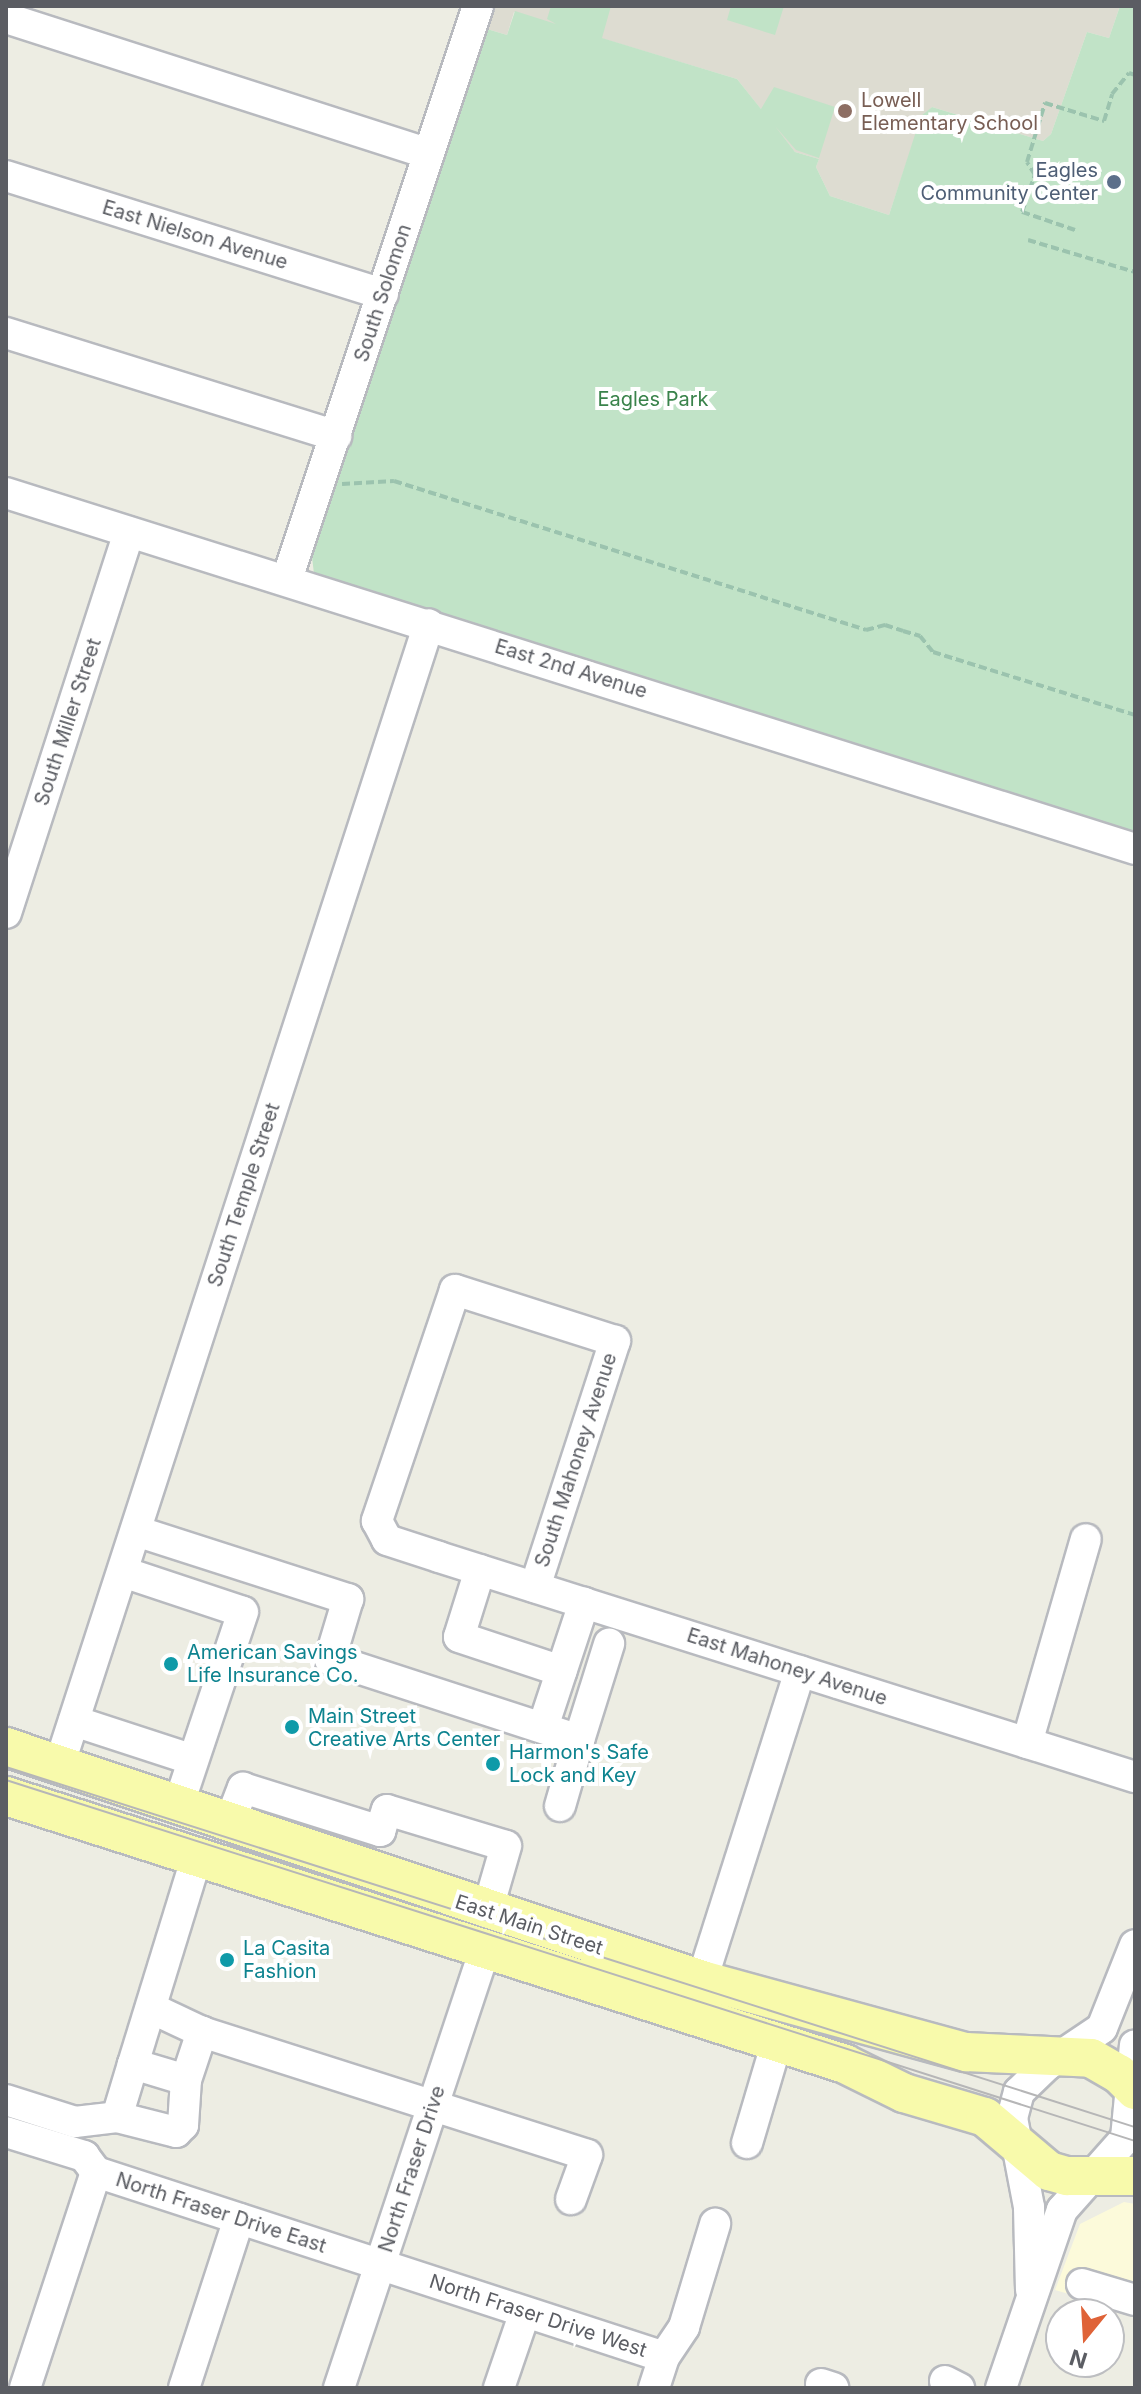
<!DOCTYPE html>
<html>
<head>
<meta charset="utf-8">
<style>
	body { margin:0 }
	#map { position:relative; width:1141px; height:2394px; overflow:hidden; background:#edede3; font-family:Inter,sans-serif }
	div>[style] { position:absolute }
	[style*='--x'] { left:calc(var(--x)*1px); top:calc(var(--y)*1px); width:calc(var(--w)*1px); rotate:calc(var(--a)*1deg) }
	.commercial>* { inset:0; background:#fcfada }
	.education>* { inset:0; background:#dddcd1 }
	.green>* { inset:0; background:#c1e3c7 }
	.path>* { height:4px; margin-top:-2px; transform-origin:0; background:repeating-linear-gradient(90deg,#9bc3ae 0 8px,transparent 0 12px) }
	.roads { filter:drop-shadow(2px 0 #b8babf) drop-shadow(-2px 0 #b8babf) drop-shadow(0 2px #b8babf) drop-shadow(0 -2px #b8babf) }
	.minor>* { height:30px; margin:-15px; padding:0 15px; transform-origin:15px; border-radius:15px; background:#fff }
	.major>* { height:38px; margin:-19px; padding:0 19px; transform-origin:19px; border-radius:19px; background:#f8faab }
	.tram>* { height:2px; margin:-1px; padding:0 1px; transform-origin:1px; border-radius:1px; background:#b6b6b7 }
	.dots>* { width:22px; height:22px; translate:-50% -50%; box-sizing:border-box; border:4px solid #fff; border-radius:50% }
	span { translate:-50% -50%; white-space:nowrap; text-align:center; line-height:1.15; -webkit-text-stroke:8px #fff; paint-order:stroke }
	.education-label { font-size:20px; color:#785e54 }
	.left { translate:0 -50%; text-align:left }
	.service-label { font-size:20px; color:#4e5e75 }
	.right { translate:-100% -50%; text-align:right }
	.street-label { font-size:20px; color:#5b5d63 }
	.park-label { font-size:20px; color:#3a834b }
	.culture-label { font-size:20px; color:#0d838f }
	.frame { position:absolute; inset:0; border:8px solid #5b5d63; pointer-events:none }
	.north { position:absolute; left:1045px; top:2298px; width:80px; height:80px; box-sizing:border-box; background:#fff; border:2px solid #bdbec1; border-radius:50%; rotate:198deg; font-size:22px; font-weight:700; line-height:32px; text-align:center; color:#5b5d63 }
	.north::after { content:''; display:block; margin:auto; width:28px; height:36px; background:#df6338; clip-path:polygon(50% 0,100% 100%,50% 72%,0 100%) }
</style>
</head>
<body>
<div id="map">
	<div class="commercial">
		<i style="clip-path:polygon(1124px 2202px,1135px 2204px,1135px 2313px,1055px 2290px,1080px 2224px)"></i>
	</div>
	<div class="education">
		<i style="clip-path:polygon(494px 6px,1120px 6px,1109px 38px,1087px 32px,1051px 134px,1043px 141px,932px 107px,922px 116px,889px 215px,830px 196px,816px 167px,819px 159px,795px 152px,737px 79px,514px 12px,507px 35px,487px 29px)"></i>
	</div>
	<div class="green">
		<i style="clip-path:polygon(551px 6px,611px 6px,602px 38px,737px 79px,761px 109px,774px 87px,835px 107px,819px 158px,796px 150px,775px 126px,795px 152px,819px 159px,816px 167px,830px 196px,889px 215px,921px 116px,932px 107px,1043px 141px,1051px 134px,1087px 32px,1109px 38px,1120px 6px,1135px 6px,1135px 835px,314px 574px,312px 557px,487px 29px,507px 35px,515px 11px,556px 24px,547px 19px)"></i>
		<i style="clip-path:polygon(731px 6px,784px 6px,775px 35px,727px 20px)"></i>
	</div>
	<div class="path">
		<i style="--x:1075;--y:230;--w:56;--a:-161.2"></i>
		<i style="--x:1022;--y:212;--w:39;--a:-71"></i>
		<i style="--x:1035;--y:175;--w:15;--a:-122"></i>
		<i style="--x:1027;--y:162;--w:62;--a:-73"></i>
		<i style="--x:1045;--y:103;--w:62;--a:17"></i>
		<i style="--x:1104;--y:121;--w:28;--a:-73"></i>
		<i style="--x:1112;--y:94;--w:27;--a:-51"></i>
		<i style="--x:1129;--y:73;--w:6;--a:18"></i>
		<i style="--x:1028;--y:240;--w:112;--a:16.7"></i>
		<i style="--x:342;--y:484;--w:52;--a:-3.3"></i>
		<i style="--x:394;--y:481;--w:495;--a:17.5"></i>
		<i style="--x:866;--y:630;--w:20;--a:-15"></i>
		<i style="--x:885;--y:625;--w:19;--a:18"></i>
		<i style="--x:903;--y:631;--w:18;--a:16"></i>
		<i style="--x:920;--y:636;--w:21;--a:51"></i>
		<i style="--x:933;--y:652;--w:212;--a:17.3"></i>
	</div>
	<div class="roads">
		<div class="minor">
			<i style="--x:6;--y:18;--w:444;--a:17.8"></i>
			<i style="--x:6;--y:176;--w:395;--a:17.4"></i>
			<i style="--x:6;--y:333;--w:346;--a:17.3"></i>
			<i style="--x:6;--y:493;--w:1184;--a:17.5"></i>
			<i style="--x:287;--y:579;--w:604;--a:-71.57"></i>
			<i style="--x:6;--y:913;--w:400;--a:-72.1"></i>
			<i style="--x:136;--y:1531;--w:223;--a:17.8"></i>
			<i style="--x:348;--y:1599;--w:63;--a:106.7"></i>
			<i style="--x:330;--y:1659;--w:262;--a:18"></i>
			<i style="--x:579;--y:1740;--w:101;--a:-72.6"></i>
			<i style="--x:480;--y:1570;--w:70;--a:107.4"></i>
			<i style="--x:459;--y:1637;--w:108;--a:18.4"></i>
			<i style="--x:123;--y:1572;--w:126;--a:18.4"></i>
			<i style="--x:243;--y:1612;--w:205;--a:108.5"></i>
			<i style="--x:535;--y:1587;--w:259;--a:-72"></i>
			<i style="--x:615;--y:1341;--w:168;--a:-162.3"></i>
			<i style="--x:455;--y:1290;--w:244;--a:108.7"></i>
			<i style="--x:377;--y:1521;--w:21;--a:62"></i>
			<i style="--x:387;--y:1540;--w:55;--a:18.1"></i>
			<i style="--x:439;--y:1557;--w:152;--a:17.6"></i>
			<i style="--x:584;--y:1603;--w:578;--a:17.53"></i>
			<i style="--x:74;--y:1721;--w:125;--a:18.1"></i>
			<i style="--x:543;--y:1727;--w:131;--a:-71.7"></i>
			<i style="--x:1027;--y:1743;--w:212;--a:-73.9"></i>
			<i style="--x:59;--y:1766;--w:1200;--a:-72.05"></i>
			<i style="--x:560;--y:1806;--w:69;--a:-73.9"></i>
			<i style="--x:229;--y:1824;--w:39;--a:-69"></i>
			<i style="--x:243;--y:1788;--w:144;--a:17.4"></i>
			<i style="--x:380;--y:1831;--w:22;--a:-72"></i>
			<i style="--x:387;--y:1810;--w:124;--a:16.8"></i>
			<i style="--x:506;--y:1846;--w:69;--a:106.1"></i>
			<i style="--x:702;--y:1980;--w:324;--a:-72.4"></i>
			<i style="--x:151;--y:2008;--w:56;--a:25.2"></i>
			<i style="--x:202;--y:2032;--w:404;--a:17.7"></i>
			<i style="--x:587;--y:2155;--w:47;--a:110"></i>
			<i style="--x:133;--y:2064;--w:218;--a:-72.9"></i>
			<i style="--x:6;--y:2100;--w:72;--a:17.7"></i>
			<i style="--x:75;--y:2122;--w:42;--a:-6.8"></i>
			<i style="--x:117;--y:2117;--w:61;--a:14.3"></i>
			<i style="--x:176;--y:2132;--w:10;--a:-45"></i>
			<i style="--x:183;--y:2125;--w:45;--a:-86.2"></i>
			<i style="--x:186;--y:2080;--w:51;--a:-71.6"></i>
			<i style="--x:117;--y:2117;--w:55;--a:-73.2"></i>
			<i style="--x:133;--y:2064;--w:55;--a:16.8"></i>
			<i style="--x:6;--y:2132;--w:82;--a:17.1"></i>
			<i style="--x:84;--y:2156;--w:20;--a:53"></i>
			<i style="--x:747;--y:2143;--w:105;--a:-73.5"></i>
			<i style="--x:1082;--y:2284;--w:55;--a:16.8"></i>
			<i style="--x:1031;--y:2290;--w:83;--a:-91.4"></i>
			<i style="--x:1029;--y:2207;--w:91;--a:-100.8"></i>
			<i style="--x:1012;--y:2118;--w:27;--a:-75"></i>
			<i style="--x:1019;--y:2092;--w:39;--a:-44"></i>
			<i style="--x:1047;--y:2065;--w:66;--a:-33.9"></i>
			<i style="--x:1102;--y:2028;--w:89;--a:-68.3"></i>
			<i style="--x:664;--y:2357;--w:36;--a:-56"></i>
			<i style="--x:684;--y:2327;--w:108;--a:-73.2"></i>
			<i style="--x:945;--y:2381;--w:16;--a:27"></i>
			<i style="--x:821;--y:2384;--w:13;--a:18"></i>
			<i style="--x:25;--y:2388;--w:227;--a:-71.8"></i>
			<i style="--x:96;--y:2172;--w:597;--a:18.04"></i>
			<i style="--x:664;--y:2357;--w:33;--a:108"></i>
			<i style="--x:184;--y:2388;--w:178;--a:-72"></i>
			<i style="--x:339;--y:2388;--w:462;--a:-71.6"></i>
			<i style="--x:499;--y:2388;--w:80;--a:-71.1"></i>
			<i style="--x:1001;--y:2388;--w:188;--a:-71.1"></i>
			<i style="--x:1062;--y:2210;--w:96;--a:-48.4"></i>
			<i style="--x:1126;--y:2138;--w:93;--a:-84.5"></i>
		</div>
		<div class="major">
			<i style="--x:6;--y:1747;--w:734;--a:18.51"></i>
			<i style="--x:702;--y:1980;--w:274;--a:15.3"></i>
			<i style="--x:966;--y:2052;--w:125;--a:2.7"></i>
			<i style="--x:1091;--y:2058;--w:32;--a:30"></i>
			<i style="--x:1119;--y:2074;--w:23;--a:45"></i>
			<i style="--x:6;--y:1796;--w:881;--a:17.71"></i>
			<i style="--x:845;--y:2064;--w:66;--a:26.2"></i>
			<i style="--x:904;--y:2093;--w:84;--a:16.5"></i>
			<i style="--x:985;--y:2117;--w:84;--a:40.2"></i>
			<i style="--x:1049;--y:2171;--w:19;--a:16"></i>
			<i style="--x:1067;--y:2176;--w:68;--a:0"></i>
		</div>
	</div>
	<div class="tram">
		<i style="--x:6;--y:1767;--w:1185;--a:17.69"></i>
		<i style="--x:6;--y:1780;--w:1185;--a:17.73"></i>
	</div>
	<div class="dots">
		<i style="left:845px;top:111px;background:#8d6e63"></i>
		<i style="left:1114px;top:182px;background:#5c6f8a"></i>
		<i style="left:171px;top:1664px;background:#0f9aa8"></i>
		<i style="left:292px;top:1727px;background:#0f9aa8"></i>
		<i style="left:493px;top:1764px;background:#0f9aa8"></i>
		<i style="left:227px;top:1960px;background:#0f9aa8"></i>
	</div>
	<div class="education-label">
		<span class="left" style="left:861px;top:112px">Lowell<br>Elementary School</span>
	</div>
	<div class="service-label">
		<span class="right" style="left:1098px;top:182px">Eagles<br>Community Center</span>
	</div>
	<div class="street-label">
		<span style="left:195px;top:235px;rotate:17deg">East Nielson Avenue</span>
		<span style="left:383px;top:293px;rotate:-72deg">South Solomon</span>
		<span style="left:571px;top:669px;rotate:17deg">East 2nd Avenue</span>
		<span style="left:68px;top:722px;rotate:-72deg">South Miller Street</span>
		<span style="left:244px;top:1195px;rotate:-72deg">South Temple Street</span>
		<span style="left:576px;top:1460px;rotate:-72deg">South Mahoney Avenue</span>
		<span style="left:787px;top:1667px;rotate:18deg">East Mahoney Avenue</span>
		<span style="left:529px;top:1925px;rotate:18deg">East Main Street</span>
		<span style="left:412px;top:2169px;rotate:-72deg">North Fraser Drive</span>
		<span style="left:221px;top:2213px;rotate:18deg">North Fraser Drive East</span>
		<span style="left:538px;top:2316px;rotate:18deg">North Fraser Drive West</span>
	</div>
	<div class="park-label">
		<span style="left:653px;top:399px">Eagles Park</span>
	</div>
	<div class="culture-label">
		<span class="left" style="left:187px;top:1664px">American Savings<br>Life Insurance Co.</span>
		<span class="left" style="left:308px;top:1728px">Main Street<br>Creative Arts Center</span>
		<span class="left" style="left:509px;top:1764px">Harmon's Safe<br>Lock and Key</span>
		<span class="left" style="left:243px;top:1960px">La Casita<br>Fashion</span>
	</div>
	<div class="frame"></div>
	<div class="north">N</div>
</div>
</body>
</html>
